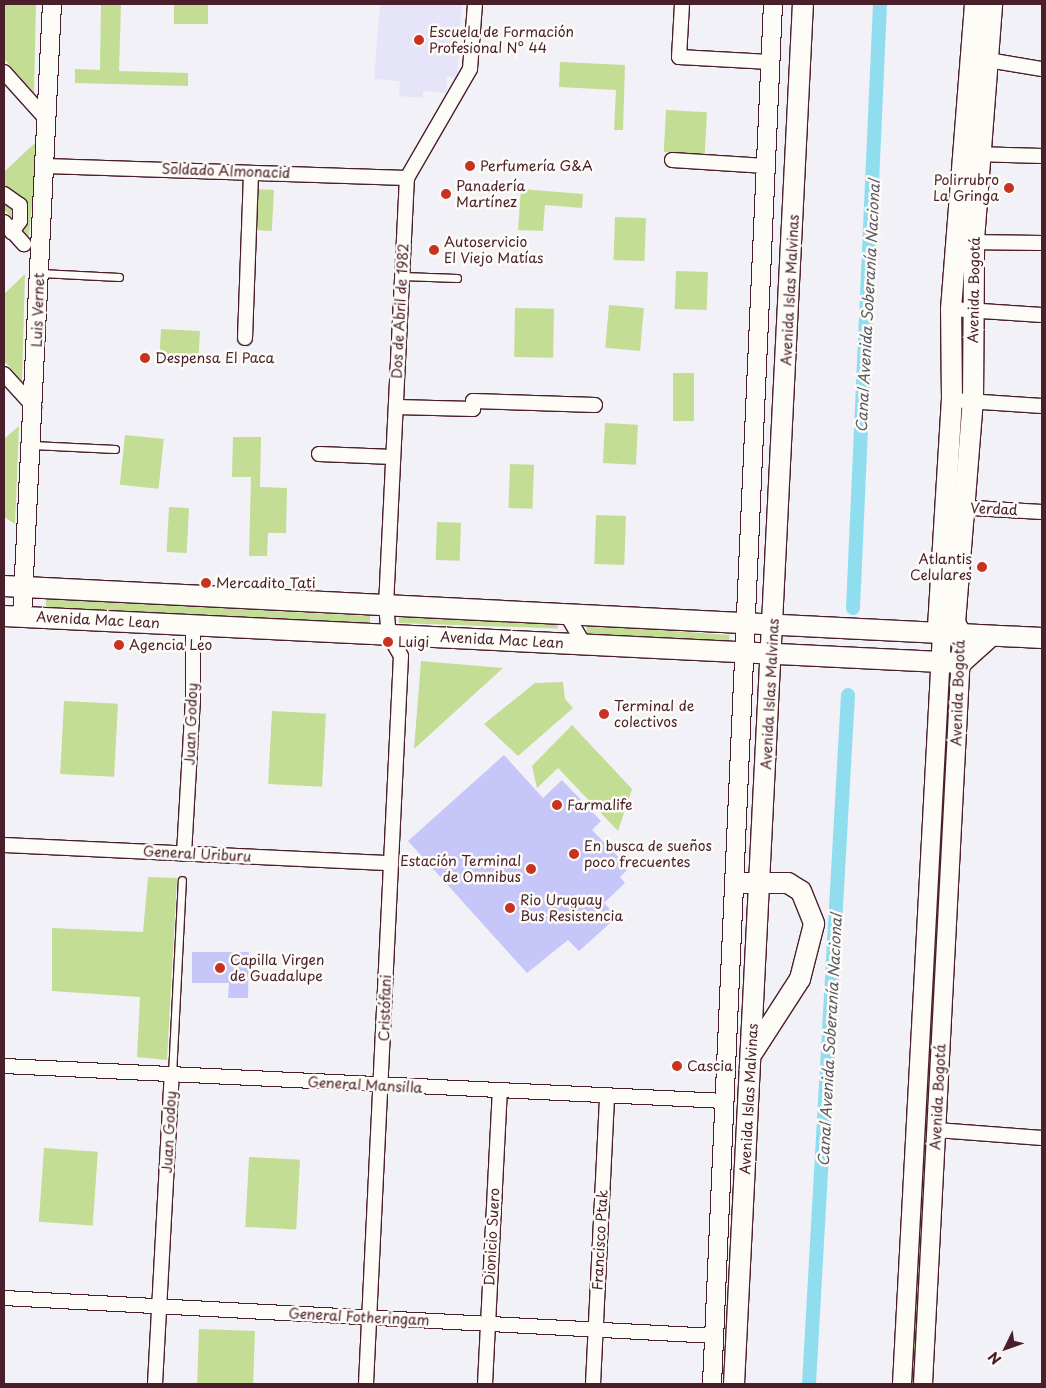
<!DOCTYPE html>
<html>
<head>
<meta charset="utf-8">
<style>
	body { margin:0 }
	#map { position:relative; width:1046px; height:1388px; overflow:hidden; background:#f2f1f7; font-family:"Playpen Sans",sans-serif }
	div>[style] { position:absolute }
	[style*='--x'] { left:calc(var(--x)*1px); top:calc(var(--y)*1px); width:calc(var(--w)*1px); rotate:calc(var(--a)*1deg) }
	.built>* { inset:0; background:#e5e4f8 }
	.green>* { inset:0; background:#c3dd94; transform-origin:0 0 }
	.canal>* { height:14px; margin:-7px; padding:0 7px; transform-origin:7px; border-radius:7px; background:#91ddf0 }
	.building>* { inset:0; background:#c7c6f9 }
	.roads { filter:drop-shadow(1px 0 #4a1f2b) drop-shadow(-1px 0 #4a1f2b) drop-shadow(0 1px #4a1f2b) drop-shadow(0 -1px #4a1f2b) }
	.service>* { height:7px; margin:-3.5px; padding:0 3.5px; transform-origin:3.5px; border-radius:3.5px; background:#fdfcf7 }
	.minor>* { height:14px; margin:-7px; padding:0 7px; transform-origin:7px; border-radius:7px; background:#fdfcf7 }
	.tertiary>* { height:18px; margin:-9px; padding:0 9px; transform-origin:9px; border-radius:9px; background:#fdfcf7 }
	.secondary>* { height:20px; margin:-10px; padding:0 10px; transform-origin:10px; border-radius:10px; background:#fdfcf7 }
	.dots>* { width:14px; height:14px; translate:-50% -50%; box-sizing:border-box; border:2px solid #fdfcf7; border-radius:50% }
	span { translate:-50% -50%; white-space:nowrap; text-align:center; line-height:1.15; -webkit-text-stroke:5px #fdfcf7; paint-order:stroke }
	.poi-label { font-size:14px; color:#4a1f2b }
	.left { translate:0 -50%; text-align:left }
	.right { translate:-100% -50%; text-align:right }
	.street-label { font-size:14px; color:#4a1f2b }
	.water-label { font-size:15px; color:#5f5866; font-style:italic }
	.frame { position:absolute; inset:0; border:5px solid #4a1f2b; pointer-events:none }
	.north { position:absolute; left:981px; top:1323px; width:50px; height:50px; -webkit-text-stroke:4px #fdfcf7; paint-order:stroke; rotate:228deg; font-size:14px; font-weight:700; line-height:20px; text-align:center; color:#4a1f2b }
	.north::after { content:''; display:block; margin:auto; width:18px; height:22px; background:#4a1f2b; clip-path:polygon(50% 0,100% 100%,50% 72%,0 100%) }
</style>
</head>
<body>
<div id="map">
	<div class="built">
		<i style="clip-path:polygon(380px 4px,462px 4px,457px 77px,447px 76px,446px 93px,423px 91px,423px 98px,399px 96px,400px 81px,374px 79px)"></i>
	</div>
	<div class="green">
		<i style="clip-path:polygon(4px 4px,36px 4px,34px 93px,4px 59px)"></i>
		<i style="clip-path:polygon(101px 4px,121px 4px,119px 71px,188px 73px,188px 86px,75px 83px,75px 69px,100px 70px)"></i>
		<i style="left:174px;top:4px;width:34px;height:20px"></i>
		<i style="clip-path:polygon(560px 62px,625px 65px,623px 130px,614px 130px,616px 90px,559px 87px)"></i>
		<i style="left:666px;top:110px;width:41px;height:42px;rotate:3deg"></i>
		<i style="clip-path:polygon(38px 140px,29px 237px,4px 209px,4px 172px)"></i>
		<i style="left:253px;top:189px;width:21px;height:41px;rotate:3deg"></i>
		<i style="clip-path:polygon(521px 189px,583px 194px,582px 208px,545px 205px,543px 231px,518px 230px)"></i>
		<i style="left:615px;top:217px;width:31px;height:43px;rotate:2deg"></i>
		<i style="left:676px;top:271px;width:32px;height:38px;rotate:2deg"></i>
		<i style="clip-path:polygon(25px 274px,22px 381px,4px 361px,4px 294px)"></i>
		<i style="left:609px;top:305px;width:35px;height:43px;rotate:5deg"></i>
		<i style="left:515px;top:308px;width:39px;height:49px;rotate:1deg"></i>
		<i style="left:161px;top:329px;width:39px;height:34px;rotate:3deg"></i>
		<i style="left:673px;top:373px;width:21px;height:48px"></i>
		<i style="left:605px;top:423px;width:33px;height:40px;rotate:3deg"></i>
		<i style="clip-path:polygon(19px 426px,15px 524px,4px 517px,4px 439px)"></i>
		<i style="left:125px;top:435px;width:39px;height:50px;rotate:6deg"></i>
		<i style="clip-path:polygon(233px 437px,261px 437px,260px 487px,287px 488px,286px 533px,268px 533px,267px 556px,249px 556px,251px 477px,232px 477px)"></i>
		<i style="left:510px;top:464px;width:24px;height:44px;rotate:2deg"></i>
		<i style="left:169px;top:507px;width:20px;height:45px;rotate:3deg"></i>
		<i style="left:596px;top:515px;width:30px;height:49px;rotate:2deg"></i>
		<i style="left:437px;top:522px;width:24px;height:38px;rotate:2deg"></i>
		<i style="clip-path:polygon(46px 599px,370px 616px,370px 625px,46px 611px)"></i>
		<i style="left:399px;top:615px;width:159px;height:8px;rotate:2deg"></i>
		<i style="left:587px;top:625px;width:143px;height:12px;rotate:4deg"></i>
		<i style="clip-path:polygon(421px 661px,503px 668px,414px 749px)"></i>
		<i style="clip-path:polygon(563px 682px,565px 699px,573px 708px,518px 756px,484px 724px,535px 683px)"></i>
		<i style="left:945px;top:686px;width:9px;height:247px"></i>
		<i style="left:64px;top:701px;width:54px;height:73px;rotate:3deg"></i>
		<i style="left:272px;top:711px;width:54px;height:73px;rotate:3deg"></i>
		<i style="clip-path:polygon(572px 725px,632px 789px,618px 831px,558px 768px,537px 788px,532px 766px)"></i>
		<i style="clip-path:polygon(148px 877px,177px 878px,167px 1060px,137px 1057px,140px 997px,52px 991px,52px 928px,143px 932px)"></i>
		<i style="left:929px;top:972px;width:10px;height:221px;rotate:6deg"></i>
		<i style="left:44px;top:1148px;width:54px;height:74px;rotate:4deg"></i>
		<i style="left:249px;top:1157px;width:51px;height:70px;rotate:3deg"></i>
		<i style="left:910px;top:1296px;width:11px;height:88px;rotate:5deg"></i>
		<i style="left:199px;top:1329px;width:56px;height:55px;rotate:2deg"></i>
	</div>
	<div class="canal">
		<i style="--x:853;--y:608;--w:605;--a:-87.44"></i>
		<i style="--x:809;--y:1384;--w:690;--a:-86.76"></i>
	</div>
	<div class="building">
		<i style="clip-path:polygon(504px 755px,543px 798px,562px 780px,601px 821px,592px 830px,629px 868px,620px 877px,625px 883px,604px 903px,617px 917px,579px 951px,568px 940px,527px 973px,408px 841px)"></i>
		<i style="clip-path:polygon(192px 952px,249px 952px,248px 998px,228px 998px,229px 983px,192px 983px)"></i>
	</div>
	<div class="roads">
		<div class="service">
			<i style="--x:40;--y:273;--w:79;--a:2.9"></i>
			<i style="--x:402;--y:276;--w:55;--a:2.1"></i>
			<i style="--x:32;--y:445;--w:83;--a:2.8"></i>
			<i style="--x:172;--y:1075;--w:195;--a:-87.1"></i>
		</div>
		<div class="minor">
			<i style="--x:682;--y:4;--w:53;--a:93.2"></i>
			<i style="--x:679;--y:57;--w:91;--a:3.1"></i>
			<i style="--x:988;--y:60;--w:55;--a:9.5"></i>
			<i style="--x:4;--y:72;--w:66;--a:48.1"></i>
			<i style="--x:973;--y:154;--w:69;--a:1.7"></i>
			<i style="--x:672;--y:160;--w:94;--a:3.7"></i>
			<i style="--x:45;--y:166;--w:362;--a:1.9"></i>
			<i style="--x:4;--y:194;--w:19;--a:35"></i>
			<i style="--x:20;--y:205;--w:16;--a:90"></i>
			<i style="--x:20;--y:221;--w:14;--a:126"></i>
			<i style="--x:4;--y:222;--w:30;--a:48"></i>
			<i style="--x:966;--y:242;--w:76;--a:0.8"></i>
			<i style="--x:951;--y:309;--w:91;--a:3.8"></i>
			<i style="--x:245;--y:338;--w:165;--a:-87.9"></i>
			<i style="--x:4;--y:374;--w:45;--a:47.7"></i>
			<i style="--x:952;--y:400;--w:90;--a:3.8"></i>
			<i style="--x:396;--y:407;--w:77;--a:1.5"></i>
			<i style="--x:473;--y:409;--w:8;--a:-90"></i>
			<i style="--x:473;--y:401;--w:122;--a:1.9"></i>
			<i style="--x:319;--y:454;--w:74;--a:2.3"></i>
			<i style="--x:956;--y:507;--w:86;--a:3.3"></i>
			<i style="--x:567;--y:615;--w:34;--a:60"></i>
			<i style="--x:4;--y:845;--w:386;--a:2.7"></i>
			<i style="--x:184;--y:854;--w:154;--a:-86.7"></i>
			<i style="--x:193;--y:700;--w:76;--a:-90"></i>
			<i style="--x:4;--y:1066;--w:722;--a:2.78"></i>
			<i style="--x:937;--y:1130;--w:105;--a:4.4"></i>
			<i style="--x:4;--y:1298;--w:711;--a:3.06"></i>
			<i style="--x:155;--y:1384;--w:309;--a:-86.9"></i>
			<i style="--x:366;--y:1384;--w:729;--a:-87.25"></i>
			<i style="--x:401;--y:656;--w:24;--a:-120"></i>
			<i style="--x:389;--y:635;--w:29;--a:-96"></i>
			<i style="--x:386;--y:606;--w:429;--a:-87.2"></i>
			<i style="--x:407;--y:178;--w:126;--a:-60"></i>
			<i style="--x:470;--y:69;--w:65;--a:-85.6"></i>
			<i style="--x:485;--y:1384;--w:294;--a:-87.1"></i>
			<i style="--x:593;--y:1384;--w:288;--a:-87.2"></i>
		</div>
		<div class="tertiary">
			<i style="--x:22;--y:617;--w:614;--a:-87.2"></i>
			<i style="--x:712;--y:1384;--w:1381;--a:-87.47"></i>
			<i style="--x:902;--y:1384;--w:751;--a:-86.95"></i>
			<i style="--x:923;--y:1384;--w:750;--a:-87.02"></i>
		</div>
		<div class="secondary">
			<i style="--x:4;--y:586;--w:1039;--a:2.87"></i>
			<i style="--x:4;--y:616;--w:958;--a:2.81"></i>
			<i style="--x:961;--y:663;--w:40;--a:-42"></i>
			<i style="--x:942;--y:634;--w:8;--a:-120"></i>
			<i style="--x:938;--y:627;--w:227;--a:-86.5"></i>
			<i style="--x:952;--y:400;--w:91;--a:-90.6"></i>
			<i style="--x:951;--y:309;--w:306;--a:-85.5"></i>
			<i style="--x:962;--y:635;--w:14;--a:-120"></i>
			<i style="--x:955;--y:623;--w:223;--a:-85.4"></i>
			<i style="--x:973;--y:401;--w:161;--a:-89.6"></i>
			<i style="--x:974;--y:240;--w:237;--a:-85.6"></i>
			<i style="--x:737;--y:883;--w:51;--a:0"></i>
			<i style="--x:788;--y:883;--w:15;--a:32"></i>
			<i style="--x:801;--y:891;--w:35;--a:68"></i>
			<i style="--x:814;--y:924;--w:57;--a:104.3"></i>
			<i style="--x:800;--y:979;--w:87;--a:122.8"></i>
			<i style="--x:734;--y:1384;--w:1382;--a:-87.14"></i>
		</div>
	</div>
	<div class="dots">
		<i style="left:419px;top:40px;background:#c8321e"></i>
		<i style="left:470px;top:166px;background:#c8321e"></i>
		<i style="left:1009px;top:188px;background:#c8321e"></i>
		<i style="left:446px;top:194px;background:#c8321e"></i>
		<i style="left:434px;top:250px;background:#c8321e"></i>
		<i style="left:145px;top:358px;background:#c8321e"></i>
		<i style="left:982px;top:567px;background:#c8321e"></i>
		<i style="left:206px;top:583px;background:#c8321e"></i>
		<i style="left:388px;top:642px;background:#c8321e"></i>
		<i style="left:119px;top:645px;background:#c8321e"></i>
		<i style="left:604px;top:714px;background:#c8321e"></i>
		<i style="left:557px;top:805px;background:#c8321e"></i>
		<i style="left:574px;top:854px;background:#c8321e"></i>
		<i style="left:531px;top:869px;background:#c8321e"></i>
		<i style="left:510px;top:908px;background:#c8321e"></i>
		<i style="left:220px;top:968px;background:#c8321e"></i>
		<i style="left:677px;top:1066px;background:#c8321e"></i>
	</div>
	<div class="poi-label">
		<span class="left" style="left:429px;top:40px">Escuela de Formación<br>Profesional N° 44</span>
		<span class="left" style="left:480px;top:166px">Perfumería G&amp;A</span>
		<span class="right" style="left:999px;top:188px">Polirrubro<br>La Gringa</span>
		<span class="left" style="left:456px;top:194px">Panadería<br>Martínez</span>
		<span class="left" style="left:444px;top:250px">Autoservicio<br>El Viejo Matías</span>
		<span class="left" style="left:155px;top:358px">Despensa El Paca</span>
		<span class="right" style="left:972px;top:567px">Atlantis<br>Celulares</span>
		<span class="left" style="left:216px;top:583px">Mercadito Tati</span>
		<span class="left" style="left:398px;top:642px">Luigi</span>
		<span class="left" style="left:129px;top:645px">Agencia Leo</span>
		<span class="left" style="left:614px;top:714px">Terminal de<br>colectivos</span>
		<span class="left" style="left:567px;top:805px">Farmalife</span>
		<span class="left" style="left:584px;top:854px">En busca de sueños<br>poco frecuentes</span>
		<span class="right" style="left:521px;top:869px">Estación Terminal<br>de Omnibus</span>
		<span class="left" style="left:520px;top:908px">Rio Uruguay<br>Bus Resistencia</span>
		<span class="left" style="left:230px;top:968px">Capilla Virgen<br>de Guadalupe</span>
		<span class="left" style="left:687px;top:1066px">Cascia</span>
	</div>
	<div class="street-label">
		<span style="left:226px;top:171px;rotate:2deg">Soldado Almonacid</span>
		<span style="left:790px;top:290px;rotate:-87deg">Avenida Islas Malvinas</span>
		<span style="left:974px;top:290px;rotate:-89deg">Avenida Bogotá</span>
		<span style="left:38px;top:310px;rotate:-88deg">Luis Vernet</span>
		<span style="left:400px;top:311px;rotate:-87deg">Dos de Abril de 1982</span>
		<span style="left:994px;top:509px;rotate:3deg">Verdad</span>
		<span style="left:98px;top:620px;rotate:3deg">Avenida Mac Lean</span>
		<span style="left:502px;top:640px;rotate:3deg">Avenida Mac Lean</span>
		<span style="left:958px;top:693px;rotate:-88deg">Avenida Bogotá</span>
		<span style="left:770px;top:694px;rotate:-87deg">Avenida Islas Malvinas</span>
		<span style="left:191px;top:724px;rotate:-88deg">Juan Godoy</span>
		<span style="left:197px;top:854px;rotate:3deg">General Uriburu</span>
		<span style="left:385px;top:1008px;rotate:-88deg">Cristófani</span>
		<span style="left:365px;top:1085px;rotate:3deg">General Mansilla</span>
		<span style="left:938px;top:1097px;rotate:-87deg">Avenida Bogotá</span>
		<span style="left:749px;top:1099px;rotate:-87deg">Avenida Islas Malvinas</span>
		<span style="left:169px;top:1132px;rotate:-87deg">Juan Godoy</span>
		<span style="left:492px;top:1237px;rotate:-87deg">Dionicio Suero</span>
		<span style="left:600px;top:1240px;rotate:-87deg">Francisco Ptak</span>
		<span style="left:359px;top:1317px;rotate:3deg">General Fotheringam</span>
	</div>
	<div class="water-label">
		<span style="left:867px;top:306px;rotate:-87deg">Canal Avenida Soberanía Nacional</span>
		<span style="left:829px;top:1040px;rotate:-87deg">Canal Avenida Soberanía Nacional</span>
	</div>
	<div class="frame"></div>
	<div class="north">N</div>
</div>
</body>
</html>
